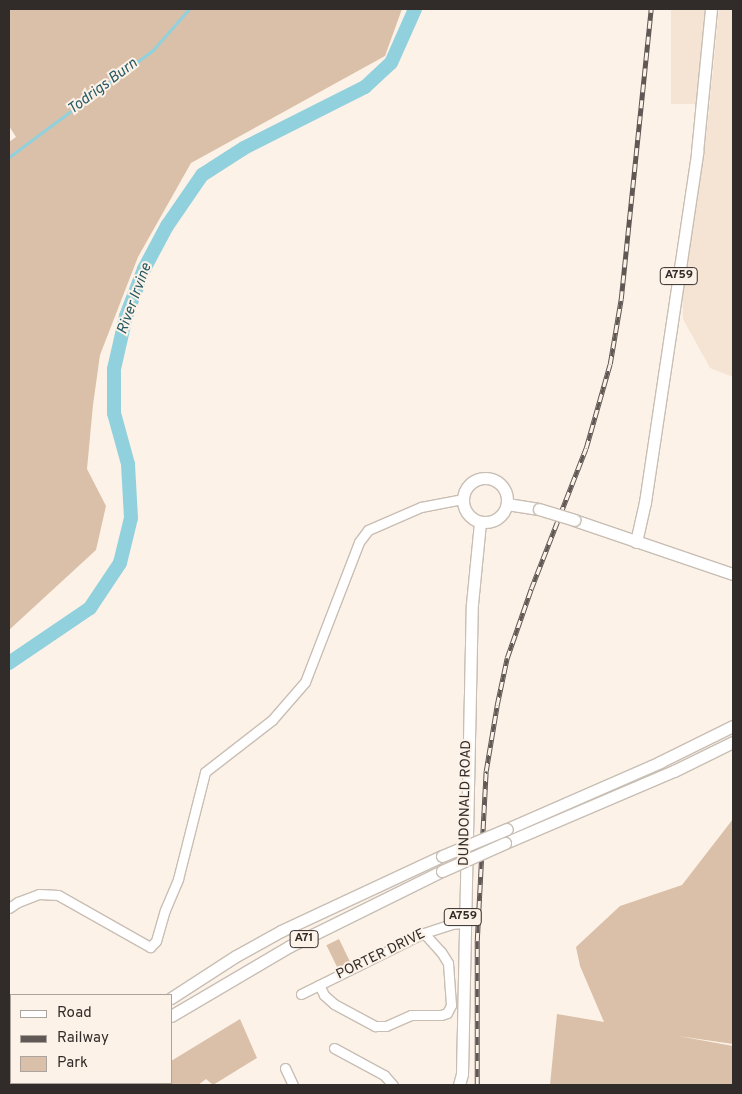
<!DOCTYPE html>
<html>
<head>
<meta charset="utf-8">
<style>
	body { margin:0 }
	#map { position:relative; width:742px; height:1094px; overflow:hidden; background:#fdf2e8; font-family:Overpass,sans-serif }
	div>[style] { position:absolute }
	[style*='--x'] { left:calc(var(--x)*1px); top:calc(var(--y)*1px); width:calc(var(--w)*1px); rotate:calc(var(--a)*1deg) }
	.built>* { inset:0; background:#f5e4d4; transform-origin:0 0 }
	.green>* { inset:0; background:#dac0a8; transform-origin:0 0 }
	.stream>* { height:2.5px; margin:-1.25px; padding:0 1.25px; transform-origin:1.25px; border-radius:1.25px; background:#91d1dd }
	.river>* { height:14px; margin:-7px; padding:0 7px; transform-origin:7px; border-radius:7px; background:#91d1dd }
	.roads { filter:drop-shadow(1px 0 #c8beb4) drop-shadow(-1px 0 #c8beb4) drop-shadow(0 1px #c8beb4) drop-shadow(0 -1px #c8beb4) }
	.minor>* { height:9px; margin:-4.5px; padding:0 4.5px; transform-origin:4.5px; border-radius:4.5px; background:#fff }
	.major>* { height:11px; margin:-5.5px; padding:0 5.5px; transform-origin:5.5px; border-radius:5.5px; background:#fff }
	.major>.ring { margin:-5.5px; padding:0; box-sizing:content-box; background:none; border:11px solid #fff; border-radius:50% }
	.rail>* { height:4.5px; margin-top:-2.25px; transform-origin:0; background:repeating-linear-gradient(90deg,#fdf2e8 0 8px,#5f5854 0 16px); box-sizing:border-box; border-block:1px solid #5f5854 }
	.bridges { filter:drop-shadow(1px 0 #c8beb4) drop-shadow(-1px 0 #c8beb4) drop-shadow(0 1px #c8beb4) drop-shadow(0 -1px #c8beb4) }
	.major-bridge>* { height:11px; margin:-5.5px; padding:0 5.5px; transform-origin:5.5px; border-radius:5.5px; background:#fff }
	span { translate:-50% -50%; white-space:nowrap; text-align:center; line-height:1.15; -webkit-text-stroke:4px #fdf2e8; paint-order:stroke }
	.shield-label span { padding:1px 4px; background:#fdf2e8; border:1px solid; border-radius:4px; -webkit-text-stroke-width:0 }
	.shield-label { font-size:12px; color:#312c29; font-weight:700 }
	.street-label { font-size:14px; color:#312c29 }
	.water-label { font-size:15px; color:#255a64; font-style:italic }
	.frame { position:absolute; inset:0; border:10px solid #312c29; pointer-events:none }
	.legend { position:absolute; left:10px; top:994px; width:162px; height:90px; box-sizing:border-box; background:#fdf2e8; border:1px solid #aba39c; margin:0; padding:6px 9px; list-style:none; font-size:15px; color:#312c29 }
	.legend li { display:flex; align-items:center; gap:10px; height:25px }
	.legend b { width:25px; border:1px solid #aba39c }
</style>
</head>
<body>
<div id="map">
	<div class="built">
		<i style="left:671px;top:9px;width:36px;height:95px"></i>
		<i style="clip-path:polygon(719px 9px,733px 9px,733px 377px,710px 368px,683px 319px,682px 291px,706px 138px)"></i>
	</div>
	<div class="green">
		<i style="clip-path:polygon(9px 9px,402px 9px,385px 56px,191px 163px,138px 257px,100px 355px,93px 405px,87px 469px,106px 506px,96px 550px,9px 630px,9px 142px,16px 137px,9px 126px)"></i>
		<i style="clip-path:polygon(733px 819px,733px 1044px,678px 1036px,733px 1046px,733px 1085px,550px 1085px,557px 1014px,604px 1022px,580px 966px,576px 947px,620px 906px,682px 885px)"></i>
		<i style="left:339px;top:939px;width:28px;height:14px;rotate:64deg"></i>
		<i style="clip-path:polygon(240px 1019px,257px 1058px,213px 1085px,206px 1079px,198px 1085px,131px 1085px,135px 1083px,171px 1083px,171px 1061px)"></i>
	</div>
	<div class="stream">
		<i style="--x:9;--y:157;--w:179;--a:-36.6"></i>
		<i style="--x:153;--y:50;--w:55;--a:-48.7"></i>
	</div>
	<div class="river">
		<i style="--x:9;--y:663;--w:98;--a:-34.2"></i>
		<i style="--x:90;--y:608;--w:54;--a:-56.3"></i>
		<i style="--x:120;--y:563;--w:46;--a:-76.3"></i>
		<i style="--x:131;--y:518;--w:54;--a:-93.2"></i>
		<i style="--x:128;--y:464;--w:53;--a:-105.4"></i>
		<i style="--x:114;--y:413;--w:44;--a:-90"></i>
		<i style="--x:114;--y:369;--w:54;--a:-77.2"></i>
		<i style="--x:126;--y:316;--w:50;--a:-69"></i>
		<i style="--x:144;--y:269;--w:49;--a:-61.9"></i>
		<i style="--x:167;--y:226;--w:62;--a:-55.5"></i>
		<i style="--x:202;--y:175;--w:50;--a:-32.7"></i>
		<i style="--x:244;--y:148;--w:136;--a:-26.8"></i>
		<i style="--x:365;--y:87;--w:35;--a:-43"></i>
		<i style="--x:391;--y:63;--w:59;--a:-66"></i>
	</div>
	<div class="roads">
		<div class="minor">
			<i style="--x:9;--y:908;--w:11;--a:-34"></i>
			<i style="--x:18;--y:902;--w:22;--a:-21"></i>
			<i style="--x:39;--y:894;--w:19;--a:3"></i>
			<i style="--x:58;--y:895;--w:106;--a:29.5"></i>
			<i style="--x:150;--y:947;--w:8;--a:-45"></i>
			<i style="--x:156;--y:941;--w:32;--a:-74"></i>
			<i style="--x:165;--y:910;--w:34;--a:-67"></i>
			<i style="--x:178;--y:879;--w:110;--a:-75.8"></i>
			<i style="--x:205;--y:772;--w:85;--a:-37.8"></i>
			<i style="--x:272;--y:720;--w:50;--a:-49"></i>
			<i style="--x:305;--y:682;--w:150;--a:-68.9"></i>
			<i style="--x:359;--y:542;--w:15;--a:-53"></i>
			<i style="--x:368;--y:530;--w:58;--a:-23.5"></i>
			<i style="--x:421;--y:507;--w:43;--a:-10.8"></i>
			<i style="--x:319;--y:985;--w:11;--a:63"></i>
			<i style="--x:324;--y:995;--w:13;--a:42"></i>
			<i style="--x:334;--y:1004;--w:47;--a:28.2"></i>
			<i style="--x:375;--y:1026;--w:11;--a:0"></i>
			<i style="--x:386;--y:1026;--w:27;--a:-24"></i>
			<i style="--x:411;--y:1015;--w:30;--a:0"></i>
			<i style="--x:441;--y:1015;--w:6;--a:-18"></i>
			<i style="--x:447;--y:1013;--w:9;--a:-63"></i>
			<i style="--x:451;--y:1005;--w:42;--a:-94.1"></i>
			<i style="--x:448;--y:963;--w:13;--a:-122"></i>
			<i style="--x:441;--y:952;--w:25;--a:-132"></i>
			<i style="--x:301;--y:994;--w:137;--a:-26.4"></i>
			<i style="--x:424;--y:933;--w:28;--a:-18"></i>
			<i style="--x:451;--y:924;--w:12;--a:-5"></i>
			<i style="--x:334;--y:1048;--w:57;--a:28.4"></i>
			<i style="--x:384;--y:1075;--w:13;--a:48"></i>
			<i style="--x:285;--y:1068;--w:19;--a:65"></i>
		</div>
		<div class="major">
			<i class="ring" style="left:463px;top:478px;width:33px;height:33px"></i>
			<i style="--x:507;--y:504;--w:32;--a:9"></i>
			<i style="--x:574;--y:520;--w:168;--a:18.8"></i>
			<i style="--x:636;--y:542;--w:41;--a:-77.3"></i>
			<i style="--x:645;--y:502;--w:354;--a:-81.5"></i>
			<i style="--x:697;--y:152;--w:144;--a:-84.4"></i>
			<i style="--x:507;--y:829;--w:167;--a:-23.6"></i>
			<i style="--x:660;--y:762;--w:81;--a:-26.3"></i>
			<i style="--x:505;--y:843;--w:184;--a:-23.1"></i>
			<i style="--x:674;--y:771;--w:66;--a:-26.2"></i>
			<i style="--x:171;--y:998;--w:77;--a:-32.9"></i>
			<i style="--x:236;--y:956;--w:51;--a:-29.1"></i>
			<i style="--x:281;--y:931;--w:178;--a:-25"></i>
			<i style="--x:171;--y:1016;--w:138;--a:-30.5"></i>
			<i style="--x:290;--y:946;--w:169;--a:-26.3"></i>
			<i style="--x:40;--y:1085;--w:4;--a:-34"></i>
			<i style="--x:65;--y:1085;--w:4;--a:-27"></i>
			<i style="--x:459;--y:1085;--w:11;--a:-75"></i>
			<i style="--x:462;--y:1074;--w:470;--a:-88.8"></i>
			<i style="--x:472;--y:604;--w:82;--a:-84.4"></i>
		</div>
	</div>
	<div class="rail">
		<i style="--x:477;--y:1085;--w:144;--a:-90"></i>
		<i style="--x:477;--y:941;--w:170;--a:-87"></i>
		<i style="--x:486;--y:771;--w:67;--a:-80.5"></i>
		<i style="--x:497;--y:705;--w:48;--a:-78"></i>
		<i style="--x:507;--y:658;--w:73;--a:-70.8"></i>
		<i style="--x:531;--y:589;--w:151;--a:-68.7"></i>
		<i style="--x:586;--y:448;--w:87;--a:-74.1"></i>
		<i style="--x:610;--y:364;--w:66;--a:-80.4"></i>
		<i style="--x:621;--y:299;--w:292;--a:-84.1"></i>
	</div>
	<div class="bridges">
		<div class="major-bridge">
			<i style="--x:539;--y:509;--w:37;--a:17"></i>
			<i style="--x:442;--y:856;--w:70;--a:-22.6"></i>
			<i style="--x:442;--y:871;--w:69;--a:-24"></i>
		</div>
	</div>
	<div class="shield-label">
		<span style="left:679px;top:276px">A759</span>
		<span style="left:463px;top:917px">A759</span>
		<span style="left:304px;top:939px">A71</span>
	</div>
	<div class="street-label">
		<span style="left:466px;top:803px;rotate:-89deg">DUNDONALD ROAD</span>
		<span style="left:381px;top:955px;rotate:-26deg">PORTER DRIVE</span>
	</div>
	<div class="water-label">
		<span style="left:103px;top:87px;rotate:-37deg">Todrigs Burn</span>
		<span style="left:135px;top:299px;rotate:-70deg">River Irvine</span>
	</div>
	<div class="frame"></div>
	<ul class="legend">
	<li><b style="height:6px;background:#fff"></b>Road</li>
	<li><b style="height:6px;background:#5f5854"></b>Railway</li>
	<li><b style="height:14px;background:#dac0a8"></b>Park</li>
	</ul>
</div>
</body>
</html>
